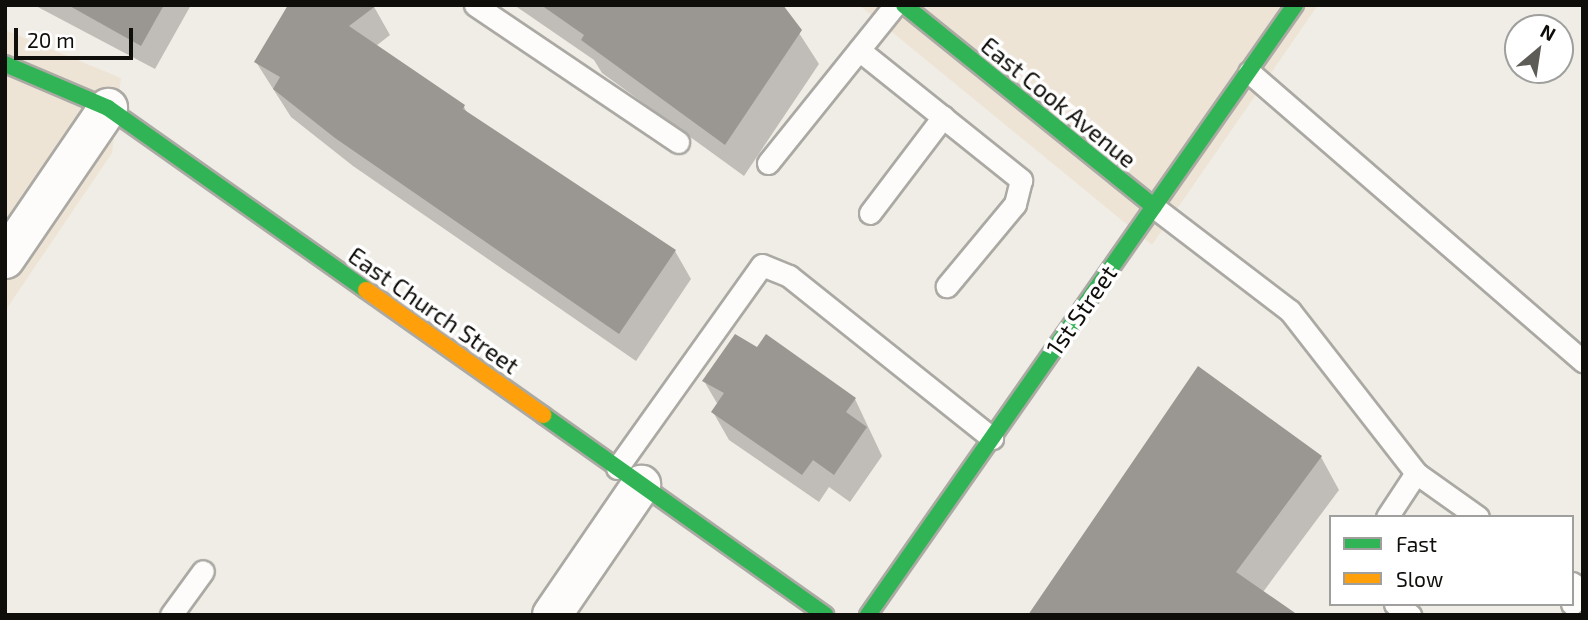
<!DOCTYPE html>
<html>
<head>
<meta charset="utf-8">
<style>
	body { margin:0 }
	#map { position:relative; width:1588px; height:620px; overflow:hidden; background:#f0ede6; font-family:"Exo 2",sans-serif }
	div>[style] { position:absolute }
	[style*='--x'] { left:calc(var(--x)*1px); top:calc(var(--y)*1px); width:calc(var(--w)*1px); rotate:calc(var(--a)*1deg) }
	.commercial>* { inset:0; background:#ede4d6 }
	.shadow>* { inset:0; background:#0003 }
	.building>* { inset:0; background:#9a9793 }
	.roads { filter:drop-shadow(2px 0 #aba9a3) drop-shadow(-2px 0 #aba9a3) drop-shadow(0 2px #aba9a3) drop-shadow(0 -2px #aba9a3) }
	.lane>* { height:21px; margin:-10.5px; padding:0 10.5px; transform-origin:10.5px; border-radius:10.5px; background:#fdfcfb }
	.street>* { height:38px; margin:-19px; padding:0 19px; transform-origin:19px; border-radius:19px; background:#fdfcfb }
	.fast>* { height:16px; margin:-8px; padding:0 8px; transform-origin:8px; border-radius:8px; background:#30b455 }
	.slow>* { height:16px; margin:-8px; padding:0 8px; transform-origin:8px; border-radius:8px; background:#ff9f0a }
	span { translate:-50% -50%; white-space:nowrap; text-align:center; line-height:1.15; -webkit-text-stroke:7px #fff; paint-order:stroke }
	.street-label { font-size:24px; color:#100e0a }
	.frame { position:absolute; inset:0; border:7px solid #100e0a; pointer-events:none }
	.legend { position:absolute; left:1329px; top:515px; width:245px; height:91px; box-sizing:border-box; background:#fff; border:2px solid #9f9f9d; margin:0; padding:9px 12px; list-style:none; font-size:21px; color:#100e0a }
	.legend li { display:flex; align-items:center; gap:14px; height:35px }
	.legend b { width:35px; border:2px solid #9f9f9d }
	.north { position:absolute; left:1504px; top:14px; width:70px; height:70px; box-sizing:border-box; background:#fff; border:2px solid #9f9f9d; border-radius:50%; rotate:29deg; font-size:19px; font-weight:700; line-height:28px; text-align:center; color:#100e0a }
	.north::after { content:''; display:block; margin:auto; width:24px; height:32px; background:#5e5c57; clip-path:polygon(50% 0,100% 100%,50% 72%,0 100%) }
	.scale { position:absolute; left:14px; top:28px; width:119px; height:32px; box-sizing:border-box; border:4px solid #100e0a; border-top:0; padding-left:9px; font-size:21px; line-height:24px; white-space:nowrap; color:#100e0a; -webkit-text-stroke:5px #fff; paint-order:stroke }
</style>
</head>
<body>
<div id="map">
	<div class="commercial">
		<i style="clip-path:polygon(859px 5px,1318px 5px,1152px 245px)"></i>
		<i style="clip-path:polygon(5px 30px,121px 78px,112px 153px,5px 311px)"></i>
	</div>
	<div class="shadow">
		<i style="clip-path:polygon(34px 5px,191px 5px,155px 69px)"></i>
		<i style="clip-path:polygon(373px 5px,390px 35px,376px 46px,464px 107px,468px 114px,675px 251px,691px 279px,636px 361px,353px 166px,291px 117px,256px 62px)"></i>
		<i style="clip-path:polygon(514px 5px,781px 5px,819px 64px,744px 176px,602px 73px,594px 60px)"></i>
		<i style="clip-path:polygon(704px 381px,855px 399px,882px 456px,850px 502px,829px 487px,819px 502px,729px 440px,713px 412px,718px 405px)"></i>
		<i style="clip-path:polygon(1321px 457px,1339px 490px,1263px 592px,1038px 615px)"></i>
	</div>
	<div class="building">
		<i style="clip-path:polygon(68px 5px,164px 5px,141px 46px)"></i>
		<i style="clip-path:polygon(288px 5px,377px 5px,349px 26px,465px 105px,463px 109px,676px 250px,619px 334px,335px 138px,273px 89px,280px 77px,254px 62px)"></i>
		<i style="clip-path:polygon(541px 5px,783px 5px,802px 30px,725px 145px,581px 40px,584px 35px)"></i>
		<i style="clip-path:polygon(735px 334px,757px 347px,766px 334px,856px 398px,846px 412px,867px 427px,834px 475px,813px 460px,802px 475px,711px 412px,724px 393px,702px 381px)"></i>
		<i style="clip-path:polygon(1198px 366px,1322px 456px,1236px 572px,1298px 615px,1028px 615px)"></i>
	</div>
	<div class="roads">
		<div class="lane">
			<i style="--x:475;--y:5;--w:245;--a:34"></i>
			<i style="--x:859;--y:50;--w:208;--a:38.7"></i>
			<i style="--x:1021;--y:180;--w:25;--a:104"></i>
			<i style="--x:1015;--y:204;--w:107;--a:129.7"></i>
			<i style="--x:1249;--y:72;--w:442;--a:40.9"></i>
			<i style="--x:768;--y:163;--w:203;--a:-51.2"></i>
			<i style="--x:1154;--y:207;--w:171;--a:37.4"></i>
			<i style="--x:1290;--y:311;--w:205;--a:52.1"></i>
			<i style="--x:1416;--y:473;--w:76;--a:35.4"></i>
			<i style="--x:870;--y:213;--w:121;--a:-52.8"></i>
			<i style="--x:617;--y:468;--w:249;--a:-54.5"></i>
			<i style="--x:762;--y:265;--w:29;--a:22"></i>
			<i style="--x:789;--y:276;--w:260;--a:38.6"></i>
			<i style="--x:1387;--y:517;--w:53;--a:-56.6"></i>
			<i style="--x:1572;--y:583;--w:12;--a:35"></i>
			<i style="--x:1582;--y:590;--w:17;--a:126"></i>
			<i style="--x:1395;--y:604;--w:19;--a:36"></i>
			<i style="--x:171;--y:615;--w:54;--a:-54"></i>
		</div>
		<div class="street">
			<i style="--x:5;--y:259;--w:183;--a:-55.7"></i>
			<i style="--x:552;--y:615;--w:158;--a:-55.6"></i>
		</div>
		<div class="fast">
			<i style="--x:904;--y:5;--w:321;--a:38.9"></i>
			<i style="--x:5;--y:64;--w:112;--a:23.1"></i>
			<i style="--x:108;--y:108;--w:316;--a:35.2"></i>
			<i style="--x:543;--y:415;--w:346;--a:35.3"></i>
			<i style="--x:868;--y:615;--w:745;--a:-55.01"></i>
		</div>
		<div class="slow">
			<i style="--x:366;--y:290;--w:217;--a:35.2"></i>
		</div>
	</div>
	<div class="street-label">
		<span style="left:1059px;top:102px;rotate:39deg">East Cook Avenue</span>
		<span style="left:434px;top:310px;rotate:35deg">East Church Street</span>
		<span style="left:1081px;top:310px;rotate:-55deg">1st Street</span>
	</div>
	<div class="frame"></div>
	<ul class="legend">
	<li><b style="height:9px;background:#30b455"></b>Fast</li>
	<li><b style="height:9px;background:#ff9f0a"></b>Slow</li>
	</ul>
	<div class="north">N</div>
	<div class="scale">20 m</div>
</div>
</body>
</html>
